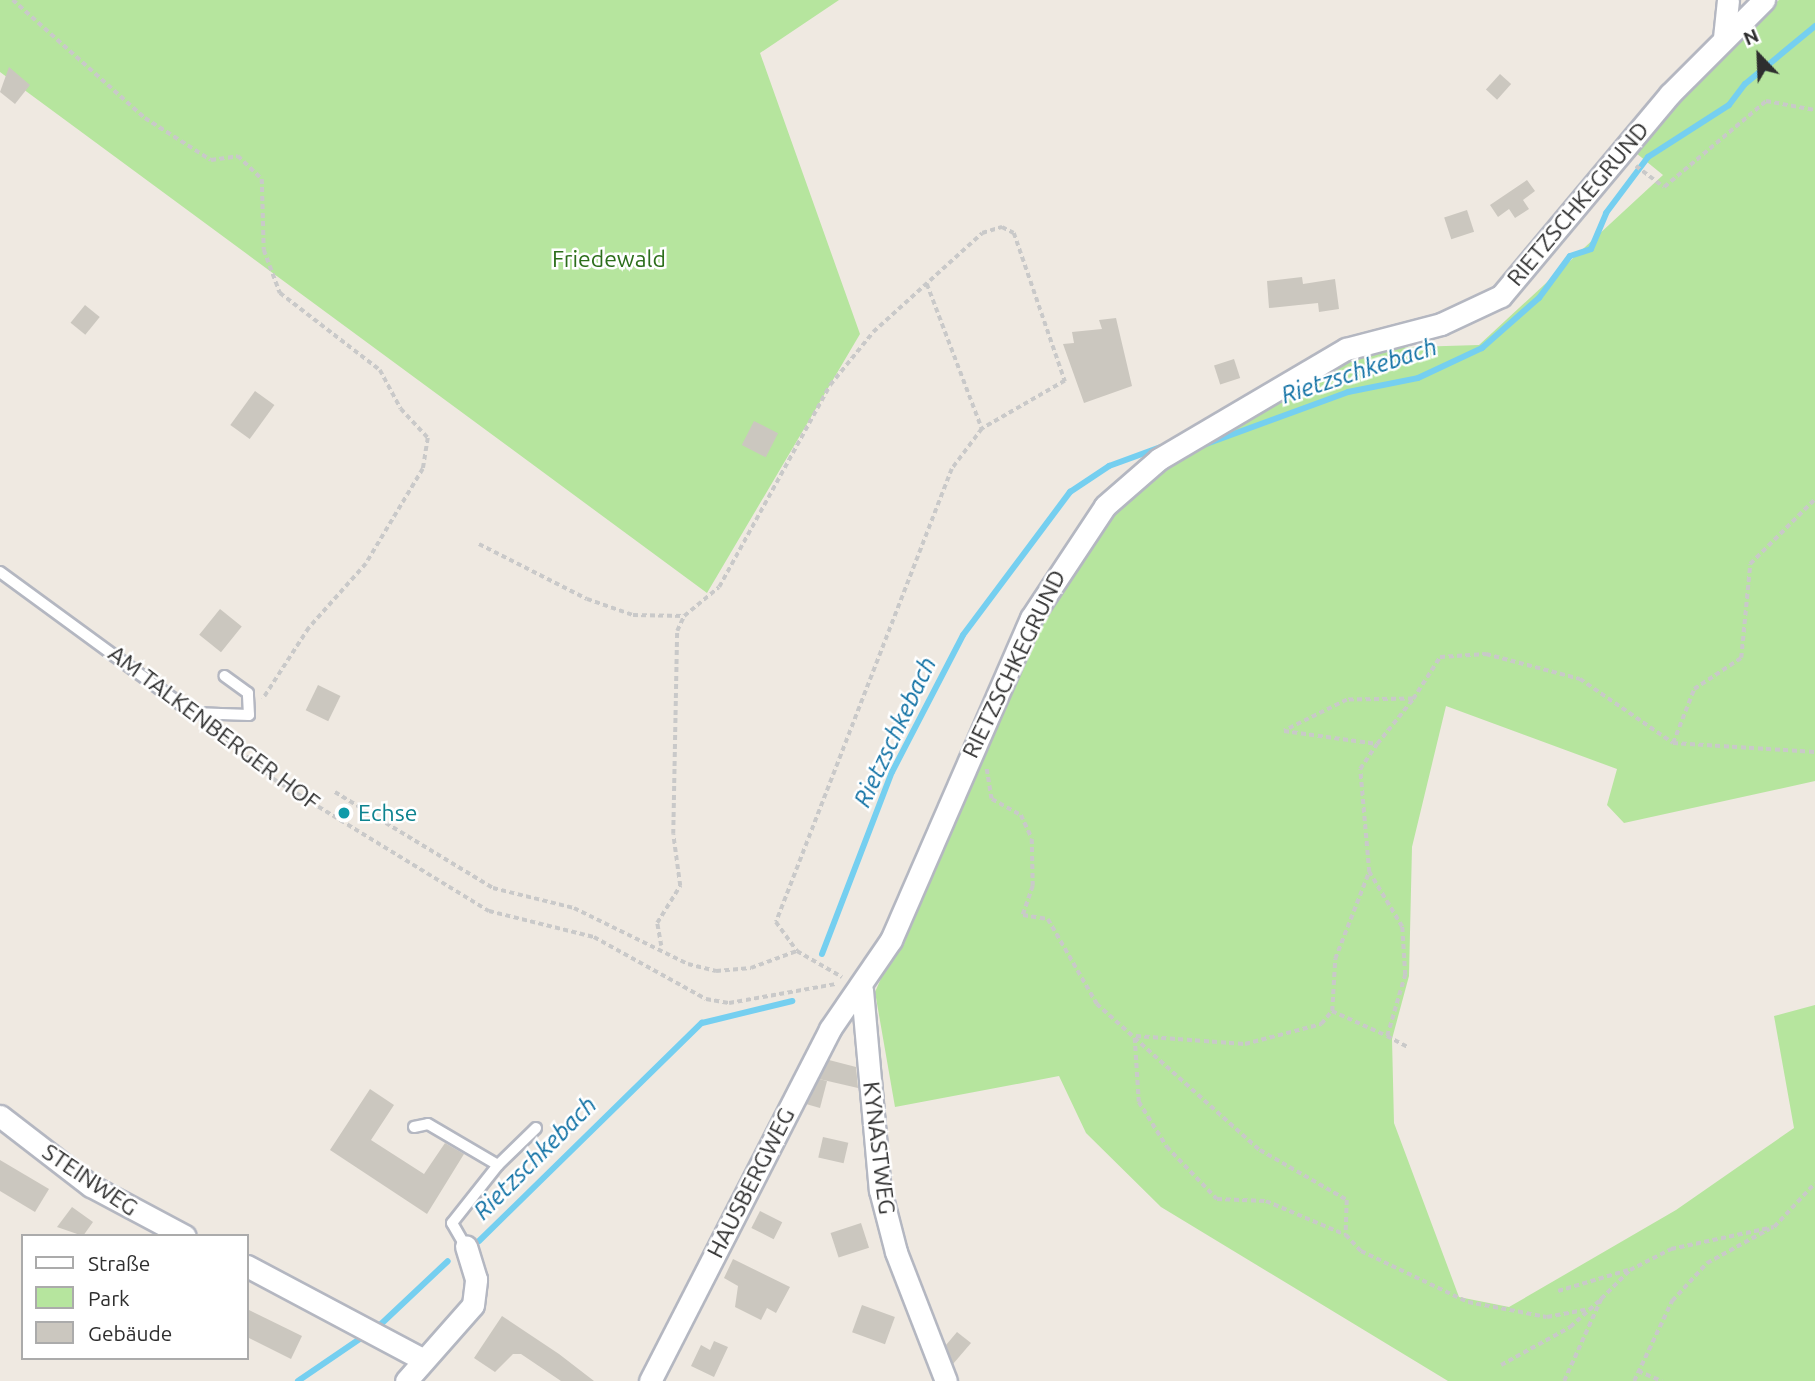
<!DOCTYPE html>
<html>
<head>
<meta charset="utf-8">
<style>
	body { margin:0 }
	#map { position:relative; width:1815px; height:1381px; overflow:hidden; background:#efe9e1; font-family:Ubuntu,sans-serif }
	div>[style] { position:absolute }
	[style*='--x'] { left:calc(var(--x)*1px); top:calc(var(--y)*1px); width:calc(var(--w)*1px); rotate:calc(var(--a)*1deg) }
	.green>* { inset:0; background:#b6e59e }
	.stream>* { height:6px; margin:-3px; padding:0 3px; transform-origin:3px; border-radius:3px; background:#75cff0 }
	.building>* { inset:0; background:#cbc7bf; transform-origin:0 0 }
	.path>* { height:3.5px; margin-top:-1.75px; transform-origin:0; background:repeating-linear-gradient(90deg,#c9c9c9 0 5px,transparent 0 8.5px) }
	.roads { filter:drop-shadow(2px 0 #b4b7c1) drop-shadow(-2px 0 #b4b7c1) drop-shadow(0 2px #b4b7c1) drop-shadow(0 -2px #b4b7c1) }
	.lane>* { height:10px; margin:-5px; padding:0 5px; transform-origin:5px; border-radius:5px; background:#fff }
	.street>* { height:21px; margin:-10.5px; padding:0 10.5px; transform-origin:10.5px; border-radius:10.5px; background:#fff }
	.dots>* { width:19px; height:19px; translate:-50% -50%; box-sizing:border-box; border:4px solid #fff; border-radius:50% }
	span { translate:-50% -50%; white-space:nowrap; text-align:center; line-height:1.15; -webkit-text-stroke:5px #fff; paint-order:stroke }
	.street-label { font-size:23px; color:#2e2e2e }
	.park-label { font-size:23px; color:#2c6e1b }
	.culture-label { font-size:23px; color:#0d838f }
	.left { translate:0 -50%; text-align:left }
	.water-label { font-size:24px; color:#0d6fa3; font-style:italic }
	.legend { position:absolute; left:21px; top:1234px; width:228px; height:126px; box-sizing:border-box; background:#fff; border:2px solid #ababab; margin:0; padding:9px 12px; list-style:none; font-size:21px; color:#2e2e2e }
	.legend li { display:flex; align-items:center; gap:14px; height:35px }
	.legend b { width:35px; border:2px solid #ababab }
	.north { position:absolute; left:1724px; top:21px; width:70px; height:70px; -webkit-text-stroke:5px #fff; paint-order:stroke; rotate:337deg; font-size:19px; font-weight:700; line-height:28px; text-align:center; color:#2e2e2e }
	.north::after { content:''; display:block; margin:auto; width:24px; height:32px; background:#2e2e2e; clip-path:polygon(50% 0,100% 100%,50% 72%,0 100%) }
</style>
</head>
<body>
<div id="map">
	<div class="green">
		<i style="clip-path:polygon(0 0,839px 0,760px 53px,860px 334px,707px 593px,0 72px)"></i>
		<i style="clip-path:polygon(1779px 0,1815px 0,1815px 781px,1624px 823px,1607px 805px,1617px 769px,1446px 706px,1412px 847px,1409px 976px,1392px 1039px,1394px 1123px,1459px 1297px,1509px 1307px,1676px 1210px,1794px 1128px,1774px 1016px,1815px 1005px,1815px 1381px,1448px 1381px,1161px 1207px,1086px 1133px,1059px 1076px,895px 1107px,875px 992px,1073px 546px,1105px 506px,1346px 349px,1479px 345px,1663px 175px,1636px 153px,1725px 47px)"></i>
	</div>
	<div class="stream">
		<i style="--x:1198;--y:447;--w:160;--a:-20.1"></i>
		<i style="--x:1348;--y:392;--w:71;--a:-11.3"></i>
		<i style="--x:1418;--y:378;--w:71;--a:-25.1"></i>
		<i style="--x:1482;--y:348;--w:76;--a:-41.3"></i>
		<i style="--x:1539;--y:298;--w:52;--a:-53.6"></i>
		<i style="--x:1570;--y:256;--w:22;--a:-18"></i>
		<i style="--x:1591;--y:249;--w:39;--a:-67"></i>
		<i style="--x:1606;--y:213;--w:70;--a:-53.1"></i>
		<i style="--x:1648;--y:157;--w:96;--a:-32.7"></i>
		<i style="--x:1729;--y:105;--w:26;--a:-53"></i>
		<i style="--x:1745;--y:84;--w:91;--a:-39.6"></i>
		<i style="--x:822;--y:954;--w:195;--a:-69"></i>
		<i style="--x:892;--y:772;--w:154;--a:-62.6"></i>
		<i style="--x:963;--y:635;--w:179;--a:-53.2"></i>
		<i style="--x:1070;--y:492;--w:47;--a:-33.7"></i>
		<i style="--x:1109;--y:466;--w:55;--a:-20.1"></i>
		<i style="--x:479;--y:1241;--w:312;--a:-44.4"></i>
		<i style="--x:702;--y:1023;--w:93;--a:-13.7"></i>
		<i style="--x:380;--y:1325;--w:93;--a:-43.3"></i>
		<i style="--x:298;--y:1381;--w:83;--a:-34.3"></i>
	</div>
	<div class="building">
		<i style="clip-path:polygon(9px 67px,30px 85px,15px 104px,0 92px)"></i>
		<i style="left:1500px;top:74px;width:15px;height:21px;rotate:42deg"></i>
		<i style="clip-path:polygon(1527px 180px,1535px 191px,1523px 200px,1529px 209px,1515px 218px,1509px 209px,1498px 217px,1490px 205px)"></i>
		<i style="left:1467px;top:210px;width:23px;height:24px;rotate:72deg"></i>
		<i style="clip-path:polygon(1302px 277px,1303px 284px,1335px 279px,1339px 309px,1319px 312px,1318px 303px,1269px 308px,1267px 281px)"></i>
		<i style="left:85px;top:305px;width:19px;height:23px;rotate:39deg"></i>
		<i style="clip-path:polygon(1116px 318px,1132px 386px,1084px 403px,1063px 344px,1074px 343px,1072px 332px,1102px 329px,1099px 320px)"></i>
		<i style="left:1234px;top:359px;width:20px;height:21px;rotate:72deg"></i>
		<i style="left:255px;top:391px;width:24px;height:42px;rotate:36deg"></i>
		<i style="left:754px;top:421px;width:27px;height:27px;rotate:27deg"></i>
		<i style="left:220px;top:609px;width:28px;height:33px;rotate:39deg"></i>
		<i style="left:318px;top:685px;width:25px;height:28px;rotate:26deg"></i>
		<i style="clip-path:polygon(829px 1060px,856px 1067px,858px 1088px,819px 1079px)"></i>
		<i style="clip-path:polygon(819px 1079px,827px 1081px,820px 1108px,806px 1104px)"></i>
		<i style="clip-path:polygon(370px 1089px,394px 1105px,371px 1140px,424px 1174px,445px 1143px,464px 1154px,427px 1214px,330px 1150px)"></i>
		<i style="left:823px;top:1137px;width:26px;height:21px;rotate:13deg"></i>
		<i style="clip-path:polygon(0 1160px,49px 1189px,35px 1212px,0 1191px)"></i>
		<i style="clip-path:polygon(72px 1207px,93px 1222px,83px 1236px,57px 1227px)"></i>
		<i style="left:760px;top:1211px;width:25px;height:19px;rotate:27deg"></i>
		<i style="left:861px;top:1223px;width:26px;height:32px;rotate:72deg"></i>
		<i style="clip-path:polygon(733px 1259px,790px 1287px,776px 1313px,767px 1308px,761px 1320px,735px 1307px,738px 1286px,724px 1278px)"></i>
		<i style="left:862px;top:1305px;width:35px;height:29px;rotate:20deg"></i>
		<i style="clip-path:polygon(247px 1309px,302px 1336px,291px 1359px,247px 1337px)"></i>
		<i style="clip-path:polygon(502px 1316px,559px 1354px,594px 1381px,561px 1381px,521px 1354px,513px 1354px,495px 1372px,474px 1358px)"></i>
		<i style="clip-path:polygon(957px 1332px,971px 1343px,953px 1364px,946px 1345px)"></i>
		<i style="clip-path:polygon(714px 1341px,728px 1347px,714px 1377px,691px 1366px,701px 1345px,710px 1350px)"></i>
	</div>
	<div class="path">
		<i style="--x:13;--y:0;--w:177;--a:41.8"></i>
		<i style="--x:145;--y:118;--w:78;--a:32.5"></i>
		<i style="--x:211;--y:160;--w:27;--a:-8"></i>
		<i style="--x:238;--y:156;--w:33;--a:44"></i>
		<i style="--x:262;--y:179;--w:71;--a:88.4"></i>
		<i style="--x:264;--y:250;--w:46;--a:69.6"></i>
		<i style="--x:280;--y:293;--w:126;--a:37.6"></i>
		<i style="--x:380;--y:370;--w:44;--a:61.7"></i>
		<i style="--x:401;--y:409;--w:40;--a:47"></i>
		<i style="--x:428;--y:438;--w:31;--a:99"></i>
		<i style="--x:423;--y:469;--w:111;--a:121"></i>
		<i style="--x:366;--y:564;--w:86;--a:131.7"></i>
		<i style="--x:309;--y:628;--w:85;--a:122.9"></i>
		<i style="--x:1636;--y:166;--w:35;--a:37"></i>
		<i style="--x:1664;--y:187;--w:133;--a:-40.1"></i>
		<i style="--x:1766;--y:101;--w:50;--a:10.4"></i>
		<i style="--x:927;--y:284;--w:155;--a:69.2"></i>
		<i style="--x:479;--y:544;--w:121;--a:27"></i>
		<i style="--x:587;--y:599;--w:49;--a:19.2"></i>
		<i style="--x:633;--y:615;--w:51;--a:1.1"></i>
		<i style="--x:1413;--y:699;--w:66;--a:179.1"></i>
		<i style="--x:1347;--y:700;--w:70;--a:153.8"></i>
		<i style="--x:1284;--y:731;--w:94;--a:8"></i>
		<i style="--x:1377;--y:744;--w:58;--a:-51.3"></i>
		<i style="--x:1413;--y:699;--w:50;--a:-57.3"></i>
		<i style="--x:1440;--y:657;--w:46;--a:-3.7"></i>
		<i style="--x:1486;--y:654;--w:97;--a:14.9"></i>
		<i style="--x:1580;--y:679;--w:113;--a:34.5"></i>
		<i style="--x:1673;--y:743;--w:142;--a:3.6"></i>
		<i style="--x:214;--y:729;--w:80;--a:39.9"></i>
		<i style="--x:275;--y:780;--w:251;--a:31.5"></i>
		<i style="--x:489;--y:911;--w:108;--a:13.9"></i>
		<i style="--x:594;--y:937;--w:128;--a:29"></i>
		<i style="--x:706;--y:999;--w:23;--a:10"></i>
		<i style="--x:729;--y:1003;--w:109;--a:-10.1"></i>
		<i style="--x:1673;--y:743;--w:58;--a:-68.7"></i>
		<i style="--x:1694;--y:689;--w:56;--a:-33.4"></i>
		<i style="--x:1741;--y:658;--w:94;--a:-84.5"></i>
		<i style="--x:1750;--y:564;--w:92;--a:-45"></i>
		<i style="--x:987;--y:769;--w:30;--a:81"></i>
		<i style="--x:992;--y:799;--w:33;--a:29"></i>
		<i style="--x:1021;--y:815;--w:26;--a:65"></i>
		<i style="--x:1032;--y:839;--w:47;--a:88.8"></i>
		<i style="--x:1033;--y:886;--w:31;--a:109"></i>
		<i style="--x:1023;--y:915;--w:25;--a:9"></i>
		<i style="--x:1048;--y:919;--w:98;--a:60"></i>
		<i style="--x:1097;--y:1004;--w:219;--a:41.9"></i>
		<i style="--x:1260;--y:1150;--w:100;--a:29.9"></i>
		<i style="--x:1347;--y:1200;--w:35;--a:92"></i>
		<i style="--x:1346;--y:1235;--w:22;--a:47"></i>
		<i style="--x:1361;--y:1251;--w:119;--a:25.5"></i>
		<i style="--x:1468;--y:1302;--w:80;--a:10.8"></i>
		<i style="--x:1547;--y:1317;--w:43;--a:-10.8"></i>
		<i style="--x:335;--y:792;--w:185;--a:31.3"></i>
		<i style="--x:493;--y:888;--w:83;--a:13.9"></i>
		<i style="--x:574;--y:908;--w:127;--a:26.2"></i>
		<i style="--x:688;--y:964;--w:29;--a:14"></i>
		<i style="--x:716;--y:971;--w:35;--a:-5"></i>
		<i style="--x:751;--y:968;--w:49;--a:-20.3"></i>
		<i style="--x:797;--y:951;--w:52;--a:30"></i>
		<i style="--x:661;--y:946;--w:23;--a:-100"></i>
		<i style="--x:657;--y:923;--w:44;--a:-58.1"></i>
		<i style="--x:680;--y:886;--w:52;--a:-97.7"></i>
		<i style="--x:673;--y:834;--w:203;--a:-88.9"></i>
		<i style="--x:677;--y:631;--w:17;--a:-65"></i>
		<i style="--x:684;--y:616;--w:45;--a:-39.6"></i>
		<i style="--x:719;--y:587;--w:230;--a:-61.2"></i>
		<i style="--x:830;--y:385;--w:68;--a:-50.9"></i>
		<i style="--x:873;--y:332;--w:147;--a:-42.2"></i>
		<i style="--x:982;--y:233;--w:21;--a:-17"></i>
		<i style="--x:1002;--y:227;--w:13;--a:27"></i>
		<i style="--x:1014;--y:233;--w:157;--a:71"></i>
		<i style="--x:1065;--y:381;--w:96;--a:150"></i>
		<i style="--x:982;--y:429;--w:50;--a:126.9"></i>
		<i style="--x:952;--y:469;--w:486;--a:111.2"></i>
		<i style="--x:776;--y:922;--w:36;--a:54"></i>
		<i style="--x:1332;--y:1011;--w:60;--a:24.4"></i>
		<i style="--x:1387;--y:1036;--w:64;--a:-73.6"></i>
		<i style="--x:1405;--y:975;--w:48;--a:-93.6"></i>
		<i style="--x:1402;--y:927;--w:64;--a:-121"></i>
		<i style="--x:1136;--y:1036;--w:109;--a:4.2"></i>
		<i style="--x:1245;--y:1044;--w:79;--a:-14.7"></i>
		<i style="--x:1321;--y:1024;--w:17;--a:-50"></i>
		<i style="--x:1332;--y:1011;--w:52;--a:-86.7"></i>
		<i style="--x:1335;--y:959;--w:93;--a:-68.7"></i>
		<i style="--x:1369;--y:872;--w:103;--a:-95"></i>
		<i style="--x:1360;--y:769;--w:30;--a:-56"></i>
		<i style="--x:1387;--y:1036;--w:24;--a:28"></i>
		<i style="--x:1135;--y:1038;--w:64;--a:86.4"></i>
		<i style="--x:1139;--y:1102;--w:53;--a:58.1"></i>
		<i style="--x:1167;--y:1147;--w:72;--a:46.1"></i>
		<i style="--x:1217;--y:1199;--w:49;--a:2.3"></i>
		<i style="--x:1266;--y:1201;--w:87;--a:23"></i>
		<i style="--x:1558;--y:1291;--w:73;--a:-16.7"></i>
		<i style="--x:1501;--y:1365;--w:79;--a:-28.8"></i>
		<i style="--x:1570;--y:1327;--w:40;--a:-42"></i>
		<i style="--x:1638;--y:1371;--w:26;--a:23"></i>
		<i style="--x:1564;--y:1381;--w:90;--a:-65.7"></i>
		<i style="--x:1601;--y:1299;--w:41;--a:-45"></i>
		<i style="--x:1630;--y:1270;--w:46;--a:-27.1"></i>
		<i style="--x:1671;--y:1249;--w:105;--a:-12.1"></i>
		<i style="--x:1774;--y:1227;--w:60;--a:-47"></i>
		<i style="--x:1634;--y:1381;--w:89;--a:-64.6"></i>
		<i style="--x:1672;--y:1301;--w:52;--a:-47.4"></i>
		<i style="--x:1707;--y:1263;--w:71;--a:-28.7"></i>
	</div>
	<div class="roads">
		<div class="lane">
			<i style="--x:0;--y:572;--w:239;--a:36.2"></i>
			<i style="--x:193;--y:713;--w:56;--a:2"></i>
			<i style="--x:249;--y:715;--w:22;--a:-93"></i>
			<i style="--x:248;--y:693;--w:29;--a:-144"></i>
			<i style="--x:414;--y:1127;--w:14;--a:-12"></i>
			<i style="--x:428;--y:1124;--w:81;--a:30.4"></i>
			<i style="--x:498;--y:1165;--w:74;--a:128.4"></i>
			<i style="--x:452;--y:1223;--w:28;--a:60"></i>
			<i style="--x:498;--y:1165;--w:53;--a:-44.2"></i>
		</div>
		<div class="street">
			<i style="--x:1724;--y:38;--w:38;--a:-84"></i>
			<i style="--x:862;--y:990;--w:201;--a:84.9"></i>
			<i style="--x:880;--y:1190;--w:64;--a:75.5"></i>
			<i style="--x:896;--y:1252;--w:138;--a:68.8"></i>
			<i style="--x:0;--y:1116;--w:115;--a:37.6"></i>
			<i style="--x:91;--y:1186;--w:106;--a:28"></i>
			<i style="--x:247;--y:1266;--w:200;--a:28"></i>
			<i style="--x:406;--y:1381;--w:101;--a:-48.6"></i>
			<i style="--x:473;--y:1305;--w:26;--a:-83"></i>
			<i style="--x:476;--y:1279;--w:34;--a:-107"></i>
			<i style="--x:650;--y:1381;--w:395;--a:-62.9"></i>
			<i style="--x:830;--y:1029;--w:108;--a:-55.6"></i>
			<i style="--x:891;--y:940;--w:351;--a:-66.5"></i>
			<i style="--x:1031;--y:618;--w:134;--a:-56.5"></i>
			<i style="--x:1105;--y:506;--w:72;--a:-41"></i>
			<i style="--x:1159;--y:459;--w:217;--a:-30.5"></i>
			<i style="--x:1346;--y:349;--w:98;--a:-14.7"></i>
			<i style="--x:1441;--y:324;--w:66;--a:-25"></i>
			<i style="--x:1501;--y:296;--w:263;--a:-50.1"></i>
			<i style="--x:1670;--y:94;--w:133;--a:-45"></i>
		</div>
	</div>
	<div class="dots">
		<i style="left:344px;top:813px;background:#0f9aa8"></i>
	</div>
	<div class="street-label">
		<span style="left:1578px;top:204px;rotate:-50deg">RIETZSCHKEGRUND</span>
		<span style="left:1014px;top:664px;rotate:-64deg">RIETZSCHKEGRUND</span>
		<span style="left:214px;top:728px;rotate:37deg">AM TALKENBERGER HOF</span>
		<span style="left:879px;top:1148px;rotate:83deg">KYNASTWEG</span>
		<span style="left:90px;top:1180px;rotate:34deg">STEINWEG</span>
		<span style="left:751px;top:1183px;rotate:-63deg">HAUSBERGWEG</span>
	</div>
	<div class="park-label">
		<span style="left:609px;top:259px">Friedewald</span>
	</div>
	<div class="culture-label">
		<span class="left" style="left:358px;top:813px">Echse</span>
	</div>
	<div class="water-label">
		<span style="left:1359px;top:371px;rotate:-18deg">Rietzschkebach</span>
		<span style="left:895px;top:732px;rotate:-65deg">Rietzschkebach</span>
		<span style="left:535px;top:1158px;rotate:-45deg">Rietzschkebach</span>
	</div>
	<ul class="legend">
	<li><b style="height:9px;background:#fff"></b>Straße</li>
	<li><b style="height:19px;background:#b6e59e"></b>Park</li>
	<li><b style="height:19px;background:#cbc7bf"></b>Gebäude</li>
	</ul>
	<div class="north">N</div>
</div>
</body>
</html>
